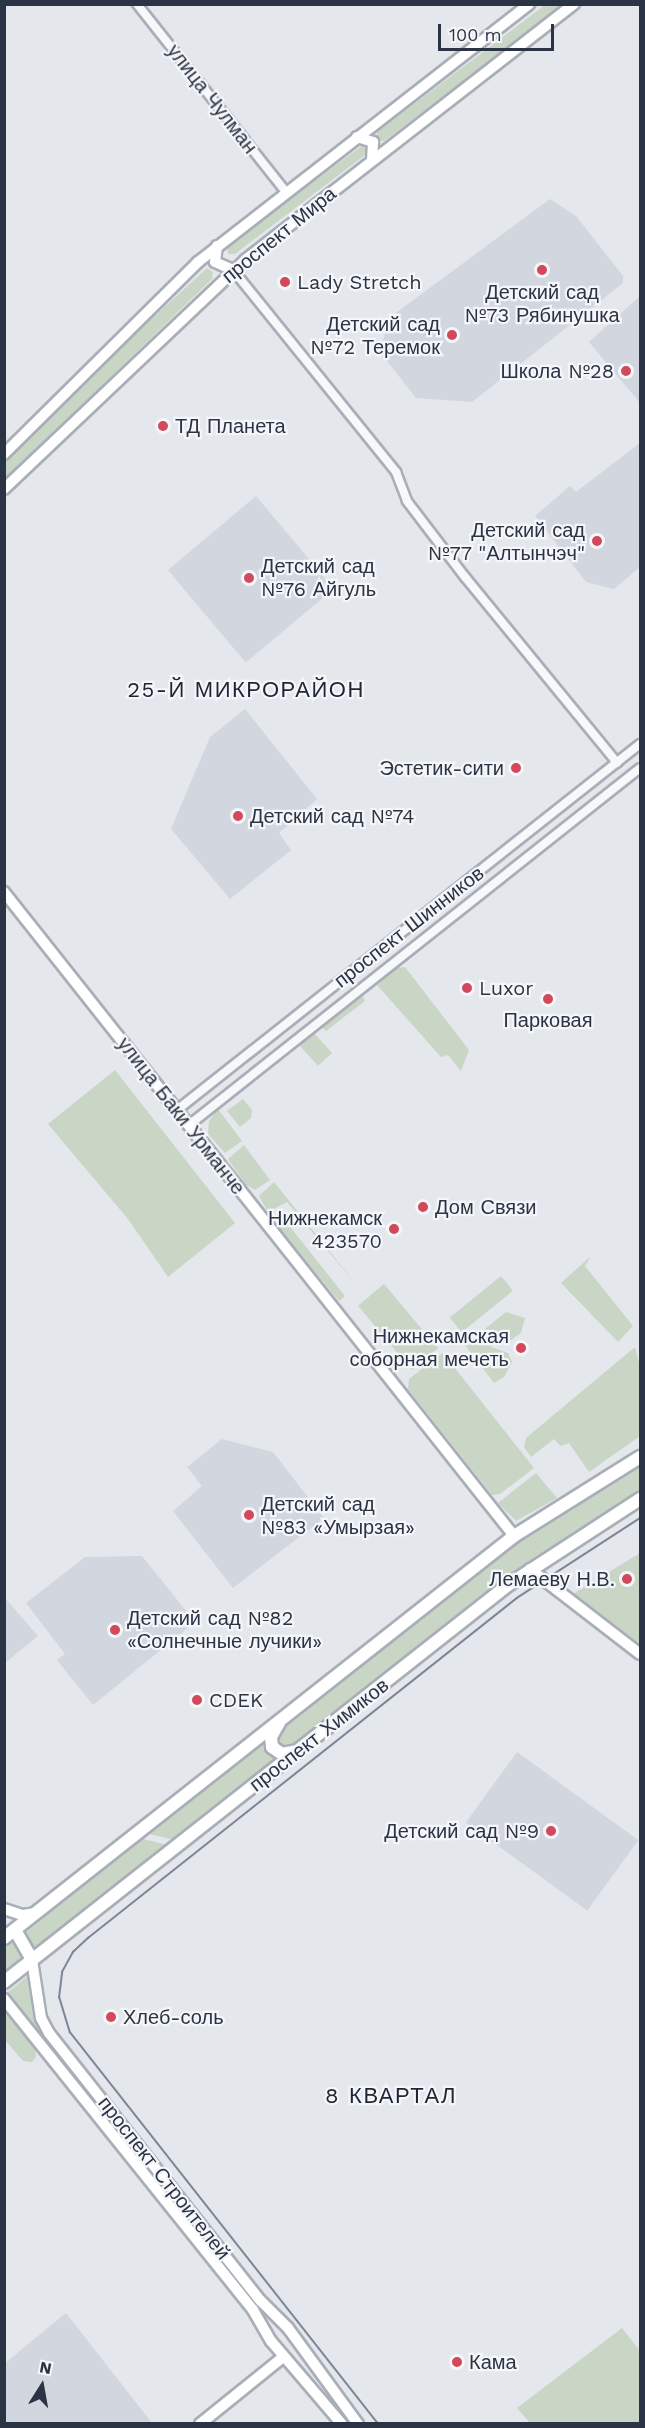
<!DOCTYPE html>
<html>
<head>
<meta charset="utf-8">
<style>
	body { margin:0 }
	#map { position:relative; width:645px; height:2428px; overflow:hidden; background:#e4e7ec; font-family:"Work Sans",sans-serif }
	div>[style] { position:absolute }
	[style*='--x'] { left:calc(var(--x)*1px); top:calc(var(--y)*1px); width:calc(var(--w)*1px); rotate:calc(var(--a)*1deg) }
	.built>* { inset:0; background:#d2d6de; transform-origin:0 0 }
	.green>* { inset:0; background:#c9d6c5; transform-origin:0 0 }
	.roads { filter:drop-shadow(2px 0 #a9aeb7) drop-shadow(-2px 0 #a9aeb7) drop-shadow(0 2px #a9aeb7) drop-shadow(0 -2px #a9aeb7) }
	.street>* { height:8px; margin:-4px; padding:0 4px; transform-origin:4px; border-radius:4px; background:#f7f8fa }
	.secondary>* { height:10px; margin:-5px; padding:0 5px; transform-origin:5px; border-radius:5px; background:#fff }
	.primary>* { height:12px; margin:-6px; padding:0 6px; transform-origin:6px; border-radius:6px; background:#fff }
	.tram>* { height:1.5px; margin:-0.75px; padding:0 0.75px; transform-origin:0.75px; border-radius:0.75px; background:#7d8696 }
	.dots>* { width:16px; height:16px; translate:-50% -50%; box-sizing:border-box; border:3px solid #f4f6f9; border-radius:50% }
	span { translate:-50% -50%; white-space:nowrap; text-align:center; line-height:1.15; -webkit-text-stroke:4.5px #f4f6f9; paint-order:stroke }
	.street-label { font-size:20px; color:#2b3445 }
	.poi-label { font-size:20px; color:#2b3445 }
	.left { translate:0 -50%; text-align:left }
	.right { translate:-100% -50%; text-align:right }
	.quarter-label { font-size:22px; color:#1d2536; letter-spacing:1.5px }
	.frame { position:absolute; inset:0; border:6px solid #2b3445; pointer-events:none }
	.north { position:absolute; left:12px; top:2356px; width:60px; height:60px; -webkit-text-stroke:4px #f4f6f9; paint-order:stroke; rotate:11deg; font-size:16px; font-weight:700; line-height:24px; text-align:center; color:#2b3445 }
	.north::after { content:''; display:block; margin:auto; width:21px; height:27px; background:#2b3445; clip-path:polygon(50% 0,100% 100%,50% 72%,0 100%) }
	.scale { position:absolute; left:438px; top:24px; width:116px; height:27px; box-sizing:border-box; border:3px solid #2b3445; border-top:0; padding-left:8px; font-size:18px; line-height:21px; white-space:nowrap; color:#2b3445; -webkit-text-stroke:4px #f4f6f9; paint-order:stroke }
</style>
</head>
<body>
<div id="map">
	<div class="built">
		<i style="clip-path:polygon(550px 199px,576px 216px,623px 276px,623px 283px,472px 402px,416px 398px,380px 352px,389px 318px)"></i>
		<i style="clip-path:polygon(640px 296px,640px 403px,589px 342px)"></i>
		<i style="clip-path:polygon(640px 443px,640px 567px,614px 589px,586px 582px,535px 516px,570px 486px,576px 492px)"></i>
		<i style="left:256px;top:496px;width:121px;height:115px;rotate:50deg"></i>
		<i style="clip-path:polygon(245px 709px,317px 799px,279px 833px,291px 850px,230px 899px,171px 829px,210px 737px)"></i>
		<i style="clip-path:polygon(222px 1439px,273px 1452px,324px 1518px,233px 1588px,173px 1511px,202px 1486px,187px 1467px)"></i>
		<i style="clip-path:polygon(142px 1556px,195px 1622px,93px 1705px,57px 1660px,65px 1654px,26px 1603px,85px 1557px)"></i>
		<i style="clip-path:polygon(4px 1597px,38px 1636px,5px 1663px,4px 1663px)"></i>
		<i style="left:517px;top:1752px;width:150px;height:87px;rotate:36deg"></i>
		<i style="clip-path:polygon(66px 2313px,152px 2423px,5px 2423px,5px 2363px)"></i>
	</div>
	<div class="green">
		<i style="clip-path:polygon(545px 5px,564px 5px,384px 141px,377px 141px,377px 132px)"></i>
		<i style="clip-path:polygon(363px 145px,367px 149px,365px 155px,235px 254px,228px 254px,228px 245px)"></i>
		<i style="clip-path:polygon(207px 268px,213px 272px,212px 279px,5px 479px,5px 454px)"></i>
		<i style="clip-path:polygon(405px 967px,469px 1050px,461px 1071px,448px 1055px,441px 1057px,377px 985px,397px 968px)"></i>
		<i style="clip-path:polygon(361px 993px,365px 1001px,326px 1031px,321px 1027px)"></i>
		<i style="left:314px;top:1033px;width:27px;height:19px;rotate:48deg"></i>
		<i style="clip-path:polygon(115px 1070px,235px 1223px,168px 1277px,128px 1219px,48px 1124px)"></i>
		<i style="clip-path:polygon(243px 1099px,252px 1110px,251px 1118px,240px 1127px,227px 1111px)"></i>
		<i style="clip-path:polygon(218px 1109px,242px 1141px,225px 1153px,208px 1134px,209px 1121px)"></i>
		<i style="clip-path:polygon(244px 1145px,270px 1180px,255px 1190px,246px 1185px,228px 1159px)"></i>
		<i style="clip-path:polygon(274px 1182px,359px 1288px,287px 1202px,268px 1212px,259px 1196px)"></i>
		<i style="clip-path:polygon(283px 1218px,345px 1296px,339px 1301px,276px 1224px)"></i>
		<i style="clip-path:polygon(591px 1256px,585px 1266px,633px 1326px,618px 1342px,561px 1283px)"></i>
		<i style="left:501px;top:1276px;width:19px;height:66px;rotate:51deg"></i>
		<i style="left:384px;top:1284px;width:84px;height:34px;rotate:50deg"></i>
		<i style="clip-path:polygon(506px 1312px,525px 1318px,521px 1333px,511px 1340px,494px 1337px,491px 1347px,508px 1353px,512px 1362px,504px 1377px,494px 1383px,465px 1345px)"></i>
		<i style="clip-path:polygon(635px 1347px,640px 1367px,640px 1436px,589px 1472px,569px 1443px,561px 1446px,554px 1439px,531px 1457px,524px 1447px,526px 1438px)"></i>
		<i style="clip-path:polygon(443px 1353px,534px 1468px,500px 1494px,492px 1495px,408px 1389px,409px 1379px)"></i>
		<i style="clip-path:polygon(640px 1465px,640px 1491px,509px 1575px,290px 1749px,278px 1747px,275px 1737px,280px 1731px,504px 1551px)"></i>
		<i style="clip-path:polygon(536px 1473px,557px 1498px,516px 1521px,498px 1503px)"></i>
		<i style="clip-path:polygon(640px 1553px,640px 1644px,573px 1594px)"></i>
		<i style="clip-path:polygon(265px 1743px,277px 1759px,174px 1840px,146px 1833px,233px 1763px)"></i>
		<i style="clip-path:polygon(139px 1838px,168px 1845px,36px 1949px,24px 1934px)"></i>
		<i style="clip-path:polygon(13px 1943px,23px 1957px,5px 1974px,5px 1945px)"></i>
		<i style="clip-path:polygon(30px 1974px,38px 2019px,45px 2036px,264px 2311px,260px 2313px,7px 1993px)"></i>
		<i style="clip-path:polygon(5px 2013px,35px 2048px,36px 2057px,32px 2062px,23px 2061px,5px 2040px)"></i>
		<i style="clip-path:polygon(622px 2328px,640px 2351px,640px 2423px,530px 2423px,517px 2408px)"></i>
	</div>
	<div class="roads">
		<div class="street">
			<i style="--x:137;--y:4;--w:241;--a:51.6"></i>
			<i style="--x:233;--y:270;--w:260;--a:51.1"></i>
			<i style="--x:396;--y:472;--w:31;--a:69"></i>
			<i style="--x:407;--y:501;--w:96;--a:52.7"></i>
			<i style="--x:465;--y:577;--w:240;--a:50.7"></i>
			<i style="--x:177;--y:1110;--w:590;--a:-38.33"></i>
			<i style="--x:189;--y:1125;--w:575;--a:-38.36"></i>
		</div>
		<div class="secondary">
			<i style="--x:357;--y:137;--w:17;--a:17"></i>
			<i style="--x:373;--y:142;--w:18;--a:93"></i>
			<i style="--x:217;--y:246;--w:16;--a:97"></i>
			<i style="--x:215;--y:262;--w:20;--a:24"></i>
			<i style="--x:4;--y:454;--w:273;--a:-44.7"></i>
			<i style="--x:198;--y:262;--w:420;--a:-37.9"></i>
			<i style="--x:4;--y:489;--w:332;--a:-43.5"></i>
			<i style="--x:245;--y:260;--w:417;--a:-37.9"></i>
			<i style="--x:4;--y:892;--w:821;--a:51.62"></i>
			<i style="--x:530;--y:1569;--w:139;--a:37.7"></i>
			<i style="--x:4;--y:1909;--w:20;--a:18"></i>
			<i style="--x:23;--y:1915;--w:13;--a:-9"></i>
			<i style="--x:32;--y:1960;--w:59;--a:81.2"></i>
			<i style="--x:41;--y:2018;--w:17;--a:62"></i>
			<i style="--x:49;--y:2033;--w:342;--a:51.7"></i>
			<i style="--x:261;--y:2301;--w:38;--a:45"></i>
			<i style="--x:288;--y:2328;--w:119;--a:53.9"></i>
			<i style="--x:4;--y:1999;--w:398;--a:51.3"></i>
			<i style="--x:253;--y:2310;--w:36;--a:60"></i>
			<i style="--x:271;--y:2341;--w:109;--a:49.5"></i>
			<i style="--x:200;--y:2424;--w:107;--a:-38.9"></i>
		</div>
		<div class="primary">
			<i style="--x:279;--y:1723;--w:16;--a:120"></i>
			<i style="--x:271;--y:1737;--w:10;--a:84"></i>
			<i style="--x:272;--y:1747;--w:12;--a:35"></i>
			<i style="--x:282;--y:1754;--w:16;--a:-11"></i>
			<i style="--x:15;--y:1930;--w:34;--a:60"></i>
			<i style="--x:4;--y:1938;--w:649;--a:-38.25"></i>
			<i style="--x:514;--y:1536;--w:149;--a:-32.1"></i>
			<i style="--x:4;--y:1982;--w:642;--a:-38.23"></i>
			<i style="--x:508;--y:1585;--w:158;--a:-33.1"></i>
		</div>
	</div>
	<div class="tram">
		<i style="--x:378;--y:2424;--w:498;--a:-128.2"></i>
		<i style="--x:70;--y:2033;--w:37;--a:-107"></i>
		<i style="--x:59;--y:1998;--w:26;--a:-83"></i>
		<i style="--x:62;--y:1972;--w:23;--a:-61"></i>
		<i style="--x:73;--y:1952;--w:21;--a:-43"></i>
		<i style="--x:88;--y:1938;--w:547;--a:-38.4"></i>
		<i style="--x:517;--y:1598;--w:147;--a:-33"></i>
	</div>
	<div class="dots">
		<i style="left:542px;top:270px;background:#d1495b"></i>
		<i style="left:285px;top:282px;background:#d1495b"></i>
		<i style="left:452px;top:335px;background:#d1495b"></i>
		<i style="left:626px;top:371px;background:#d1495b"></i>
		<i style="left:163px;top:426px;background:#d1495b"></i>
		<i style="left:597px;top:541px;background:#d1495b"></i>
		<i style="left:249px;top:578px;background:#d1495b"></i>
		<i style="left:516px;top:768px;background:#d1495b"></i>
		<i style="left:238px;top:816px;background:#d1495b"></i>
		<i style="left:467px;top:988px;background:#d1495b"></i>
		<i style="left:548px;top:999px;background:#d1495b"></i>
		<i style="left:423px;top:1207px;background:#d1495b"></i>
		<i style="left:394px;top:1229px;background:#d1495b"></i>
		<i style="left:521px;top:1348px;background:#d1495b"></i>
		<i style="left:249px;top:1515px;background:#d1495b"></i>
		<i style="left:627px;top:1579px;background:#d1495b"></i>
		<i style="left:115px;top:1630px;background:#d1495b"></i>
		<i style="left:197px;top:1700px;background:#d1495b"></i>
		<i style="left:551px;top:1831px;background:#d1495b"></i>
		<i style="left:111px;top:2017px;background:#d1495b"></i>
		<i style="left:457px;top:2362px;background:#d1495b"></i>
	</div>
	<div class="street-label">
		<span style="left:212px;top:99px;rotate:52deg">улица Чулман</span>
		<span style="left:279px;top:235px;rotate:-39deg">проспект Мира</span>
		<span style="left:409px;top:927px;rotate:-38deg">проспект Шинников</span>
		<span style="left:181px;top:1116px;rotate:52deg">улица Баки Урманче</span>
		<span style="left:319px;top:1735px;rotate:-38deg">проспект Химиков</span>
		<span style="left:164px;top:2178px;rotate:52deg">проспект Строителей</span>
	</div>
	<div class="poi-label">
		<span class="left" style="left:297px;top:282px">Lady Stretch</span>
		<span style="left:542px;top:304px">Детский сад<br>№73 Рябинушка</span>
		<span class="right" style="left:440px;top:336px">Детский сад<br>№72 Теремок</span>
		<span class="right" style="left:614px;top:371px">Школа №28</span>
		<span class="left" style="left:175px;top:426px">ТД Планета</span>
		<span class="right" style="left:585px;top:542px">Детский сад<br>№77 "Алтынчэч"</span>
		<span class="left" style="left:261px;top:578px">Детский сад<br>№76 Айгуль</span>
		<span class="right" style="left:504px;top:768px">Эстетик-сити</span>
		<span class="left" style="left:250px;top:816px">Детский сад №74</span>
		<span class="left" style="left:479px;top:988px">Luxor</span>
		<span style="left:548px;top:1020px">Парковая</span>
		<span class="left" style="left:435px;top:1207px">Дом Связи</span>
		<span class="right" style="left:382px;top:1230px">Нижнекамск<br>423570</span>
		<span class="right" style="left:509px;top:1348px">Нижнекамская<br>соборная мечеть</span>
		<span class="left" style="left:261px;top:1516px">Детский сад<br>№83 «Умырзая»</span>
		<span class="right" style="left:615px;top:1579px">Лемаеву Н.В.</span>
		<span class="left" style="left:127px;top:1630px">Детский сад №82<br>«Солнечные лучики»</span>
		<span class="left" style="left:209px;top:1700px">CDEK</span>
		<span class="right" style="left:539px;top:1831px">Детский сад №9</span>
		<span class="left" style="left:123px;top:2017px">Хлеб-соль</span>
		<span class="left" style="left:469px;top:2362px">Кама</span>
	</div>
	<div class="quarter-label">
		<span style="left:246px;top:690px">25-Й МИКРОРАЙОН</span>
		<span style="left:391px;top:2096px">8 КВАРТАЛ</span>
	</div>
	<div class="frame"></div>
	<div class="north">N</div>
	<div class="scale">100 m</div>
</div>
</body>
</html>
